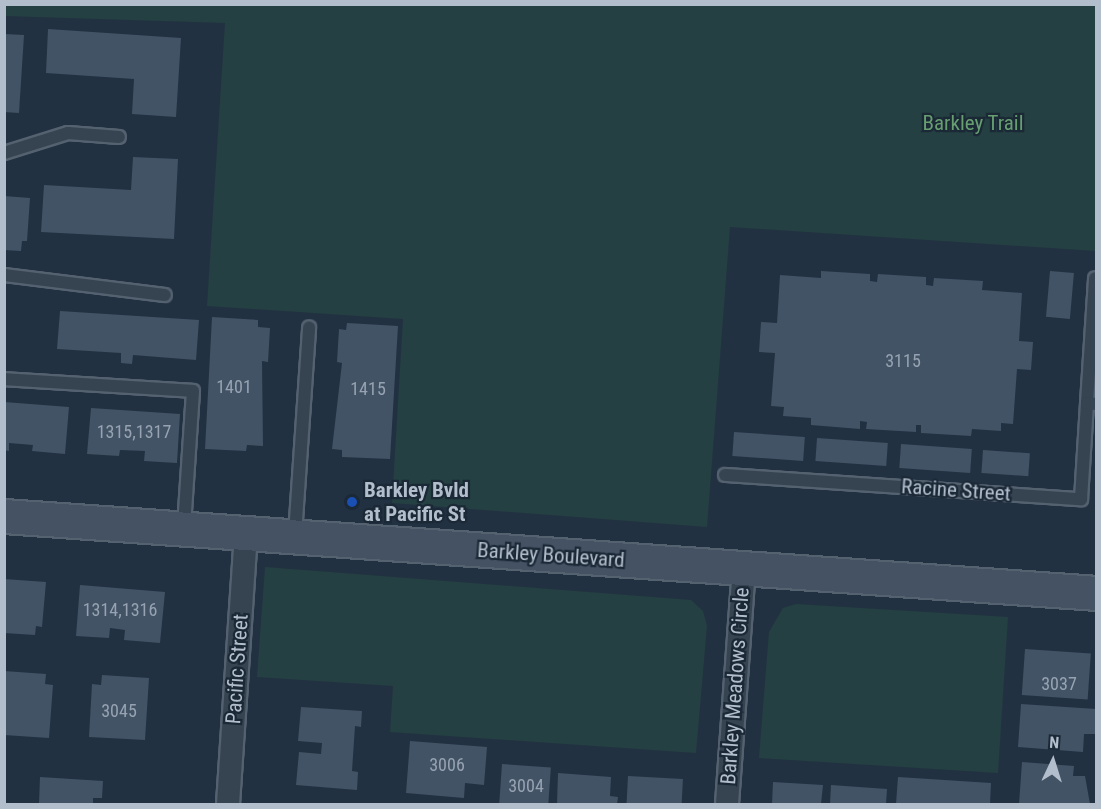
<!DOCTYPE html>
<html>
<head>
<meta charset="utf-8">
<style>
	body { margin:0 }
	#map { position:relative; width:1101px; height:809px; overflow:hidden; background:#223141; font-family:"Roboto Condensed",sans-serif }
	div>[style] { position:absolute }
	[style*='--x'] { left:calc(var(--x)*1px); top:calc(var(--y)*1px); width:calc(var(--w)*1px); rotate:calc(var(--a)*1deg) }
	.green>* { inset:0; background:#244042 }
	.building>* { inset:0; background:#425366; transform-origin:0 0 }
	.roads { filter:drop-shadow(2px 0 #54616f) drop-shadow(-2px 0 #54616f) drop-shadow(0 2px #54616f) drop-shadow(0 -2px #54616f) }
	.lane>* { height:12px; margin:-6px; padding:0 6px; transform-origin:6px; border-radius:6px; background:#364351 }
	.street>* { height:22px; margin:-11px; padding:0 11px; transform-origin:11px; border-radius:11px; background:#364351 }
	.secondary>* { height:33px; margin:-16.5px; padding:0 16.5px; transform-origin:16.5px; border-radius:16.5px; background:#445264 }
	.dots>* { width:16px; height:16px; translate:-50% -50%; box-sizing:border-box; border:3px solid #1b2836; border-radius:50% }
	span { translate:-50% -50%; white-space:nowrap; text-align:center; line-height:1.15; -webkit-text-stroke:4.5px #1b2836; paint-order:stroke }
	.number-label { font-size:18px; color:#97a3b2 }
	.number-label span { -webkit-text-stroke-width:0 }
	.park-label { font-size:21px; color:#679f71 }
	.poi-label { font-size:21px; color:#b3becc; font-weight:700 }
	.left { translate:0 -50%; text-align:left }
	.street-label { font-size:21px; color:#b3becc }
	.frame { position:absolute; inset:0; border:6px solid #b3becc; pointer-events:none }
	.north { position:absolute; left:1023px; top:731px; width:60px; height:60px; -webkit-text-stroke:4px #1b2836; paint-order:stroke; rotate:4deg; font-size:16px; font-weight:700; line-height:24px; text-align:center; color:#b3becc }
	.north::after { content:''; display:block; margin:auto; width:21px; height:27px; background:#b3becc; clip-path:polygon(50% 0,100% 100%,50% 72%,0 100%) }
</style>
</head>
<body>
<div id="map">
	<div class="green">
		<i style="clip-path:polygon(5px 4px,1096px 5px,1096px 251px,730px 227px,707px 527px,392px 503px,403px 319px,207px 306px,225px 23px,5px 16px)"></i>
		<i style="clip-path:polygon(265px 567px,691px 600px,703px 611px,707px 626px,696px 753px,390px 732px,393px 686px,257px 677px)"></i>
		<i style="clip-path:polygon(796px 604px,1008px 617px,998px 773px,759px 758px,769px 632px,783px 608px)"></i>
	</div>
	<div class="building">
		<i style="clip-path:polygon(48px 29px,181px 38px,176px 117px,132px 114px,134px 79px,46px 73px)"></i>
		<i style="clip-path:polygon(4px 34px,24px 35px,19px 113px,4px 112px)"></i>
		<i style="clip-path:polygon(133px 157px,178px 159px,174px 239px,41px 232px,44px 185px,131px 190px)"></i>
		<i style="clip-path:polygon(4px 196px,30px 198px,27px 241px,22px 241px,21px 251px,4px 250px)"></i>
		<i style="clip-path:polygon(821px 271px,870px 274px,870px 281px,877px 282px,878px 274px,926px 277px,926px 285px,933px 286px,934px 278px,983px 281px,982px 290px,1022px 293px,1019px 341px,1033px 342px,1031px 370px,1017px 369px,1013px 424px,1001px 423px,1001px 431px,972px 429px,971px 436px,921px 433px,921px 425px,916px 425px,916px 432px,866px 429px,867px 422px,860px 421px,860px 429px,811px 425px,811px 418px,783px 416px,784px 407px,771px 406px,775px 353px,759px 352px,761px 322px,777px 323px,780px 275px,821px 278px)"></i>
		<i style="left:1050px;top:271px;width:24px;height:46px;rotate:5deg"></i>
		<i style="clip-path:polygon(60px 311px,199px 320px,196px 360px,133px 355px,132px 364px,121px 363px,121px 353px,57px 349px)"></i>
		<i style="clip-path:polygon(212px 317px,258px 320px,258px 327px,270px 328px,268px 362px,262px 361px,263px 446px,247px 445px,246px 451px,205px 449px)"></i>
		<i style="clip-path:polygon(347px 323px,398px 326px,390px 459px,342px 457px,342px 450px,332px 449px,342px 363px,337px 362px,339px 329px,346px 330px)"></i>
		<i style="clip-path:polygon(4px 402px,69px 407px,65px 454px,32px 451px,33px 445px,9px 443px,9px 451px,4px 450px)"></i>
		<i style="clip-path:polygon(91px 408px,180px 414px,177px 463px,144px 461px,145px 451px,120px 450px,119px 456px,87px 454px)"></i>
		<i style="left:734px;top:432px;width:71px;height:24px;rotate:4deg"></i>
		<i style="left:817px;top:438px;width:71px;height:23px;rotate:4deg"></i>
		<i style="left:901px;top:444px;width:71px;height:24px;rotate:4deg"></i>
		<i style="left:983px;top:450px;width:47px;height:23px;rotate:4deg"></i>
		<i style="clip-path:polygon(4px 579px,46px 582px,42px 627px,36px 626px,35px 635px,4px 633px)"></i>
		<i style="clip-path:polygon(80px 585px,165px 592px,160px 643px,124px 640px,125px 630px,110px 628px,109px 638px,76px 636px)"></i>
		<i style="left:1025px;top:649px;width:66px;height:46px;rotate:4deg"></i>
		<i style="clip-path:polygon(4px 671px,46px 674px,45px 684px,53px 685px,49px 738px,4px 735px)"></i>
		<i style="clip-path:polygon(102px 675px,149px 678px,145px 740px,89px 737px,92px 684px,101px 685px)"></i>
		<i style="clip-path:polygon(1021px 704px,1096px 709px,1096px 734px,1084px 734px,1083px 752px,1018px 747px)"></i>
		<i style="clip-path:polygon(301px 707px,362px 711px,361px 727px,355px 726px,352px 771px,358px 772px,357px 790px,296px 785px,299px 752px,321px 754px,322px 743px,298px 741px)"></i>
		<i style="clip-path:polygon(410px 741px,487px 747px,484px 785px,465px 783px,464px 798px,406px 793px)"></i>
		<i style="clip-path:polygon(1022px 762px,1074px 766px,1073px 776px,1085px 776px,1090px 804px,1019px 804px)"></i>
		<i style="left:502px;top:764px;width:49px;height:40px;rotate:4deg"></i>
		<i style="clip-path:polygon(558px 773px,611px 777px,610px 796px,618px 797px,617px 804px,557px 804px)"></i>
		<i style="left:628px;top:776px;width:55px;height:28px;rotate:3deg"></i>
		<i style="clip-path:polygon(40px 777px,103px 781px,102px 798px,93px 798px,93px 804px,39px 804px)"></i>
		<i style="clip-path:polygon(898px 777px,991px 783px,990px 804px,896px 804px)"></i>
		<i style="clip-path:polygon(773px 782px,823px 785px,821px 804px,772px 804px)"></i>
		<i style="clip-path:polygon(831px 785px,887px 789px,886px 804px,830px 804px)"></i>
	</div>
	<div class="roads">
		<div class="lane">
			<i style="--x:4;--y:153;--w:67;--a:-17.4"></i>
			<i style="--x:68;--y:133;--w:51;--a:4.5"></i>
			<i style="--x:4;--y:275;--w:162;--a:7.1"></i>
			<i style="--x:4;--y:379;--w:189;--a:3.6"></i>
			<i style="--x:193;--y:391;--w:137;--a:93.8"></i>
			<i style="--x:1087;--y:403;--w:125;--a:-86.3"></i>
			<i style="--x:725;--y:475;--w:357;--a:3.9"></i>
			<i style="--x:1081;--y:499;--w:96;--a:-86.4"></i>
			<i style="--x:1087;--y:403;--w:9;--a:6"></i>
			<i style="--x:295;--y:535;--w:208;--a:-86.1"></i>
		</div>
		<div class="street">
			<i style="--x:228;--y:804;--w:272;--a:-86.2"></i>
			<i style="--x:727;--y:804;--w:237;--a:-85.9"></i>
		</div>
		<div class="secondary">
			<i style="--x:4;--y:516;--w:1095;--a:4.03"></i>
		</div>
	</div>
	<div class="dots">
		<i style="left:352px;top:502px;background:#1a4fb4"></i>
	</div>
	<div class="number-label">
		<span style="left:903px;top:361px">3115</span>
		<span style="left:234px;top:387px">1401</span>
		<span style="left:368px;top:389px">1415</span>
		<span style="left:134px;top:432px">1315,1317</span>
		<span style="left:120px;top:610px">1314,1316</span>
		<span style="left:1059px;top:684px">3037</span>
		<span style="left:119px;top:711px">3045</span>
		<span style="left:447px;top:765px">3006</span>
		<span style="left:526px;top:786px">3004</span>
	</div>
	<div class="park-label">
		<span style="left:973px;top:123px">Barkley Trail</span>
	</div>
	<div class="poi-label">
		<span class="left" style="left:364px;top:502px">Barkley Bvld<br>at Pacific St</span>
	</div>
	<div class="street-label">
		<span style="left:956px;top:490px;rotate:4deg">Racine Street</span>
		<span style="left:551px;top:555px;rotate:4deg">Barkley Boulevard</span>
		<span style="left:237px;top:669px;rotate:-86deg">Pacific Street</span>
		<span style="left:735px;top:686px;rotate:-86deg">Barkley Meadows Circle</span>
	</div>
	<div class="frame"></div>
	<div class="north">N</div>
</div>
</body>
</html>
